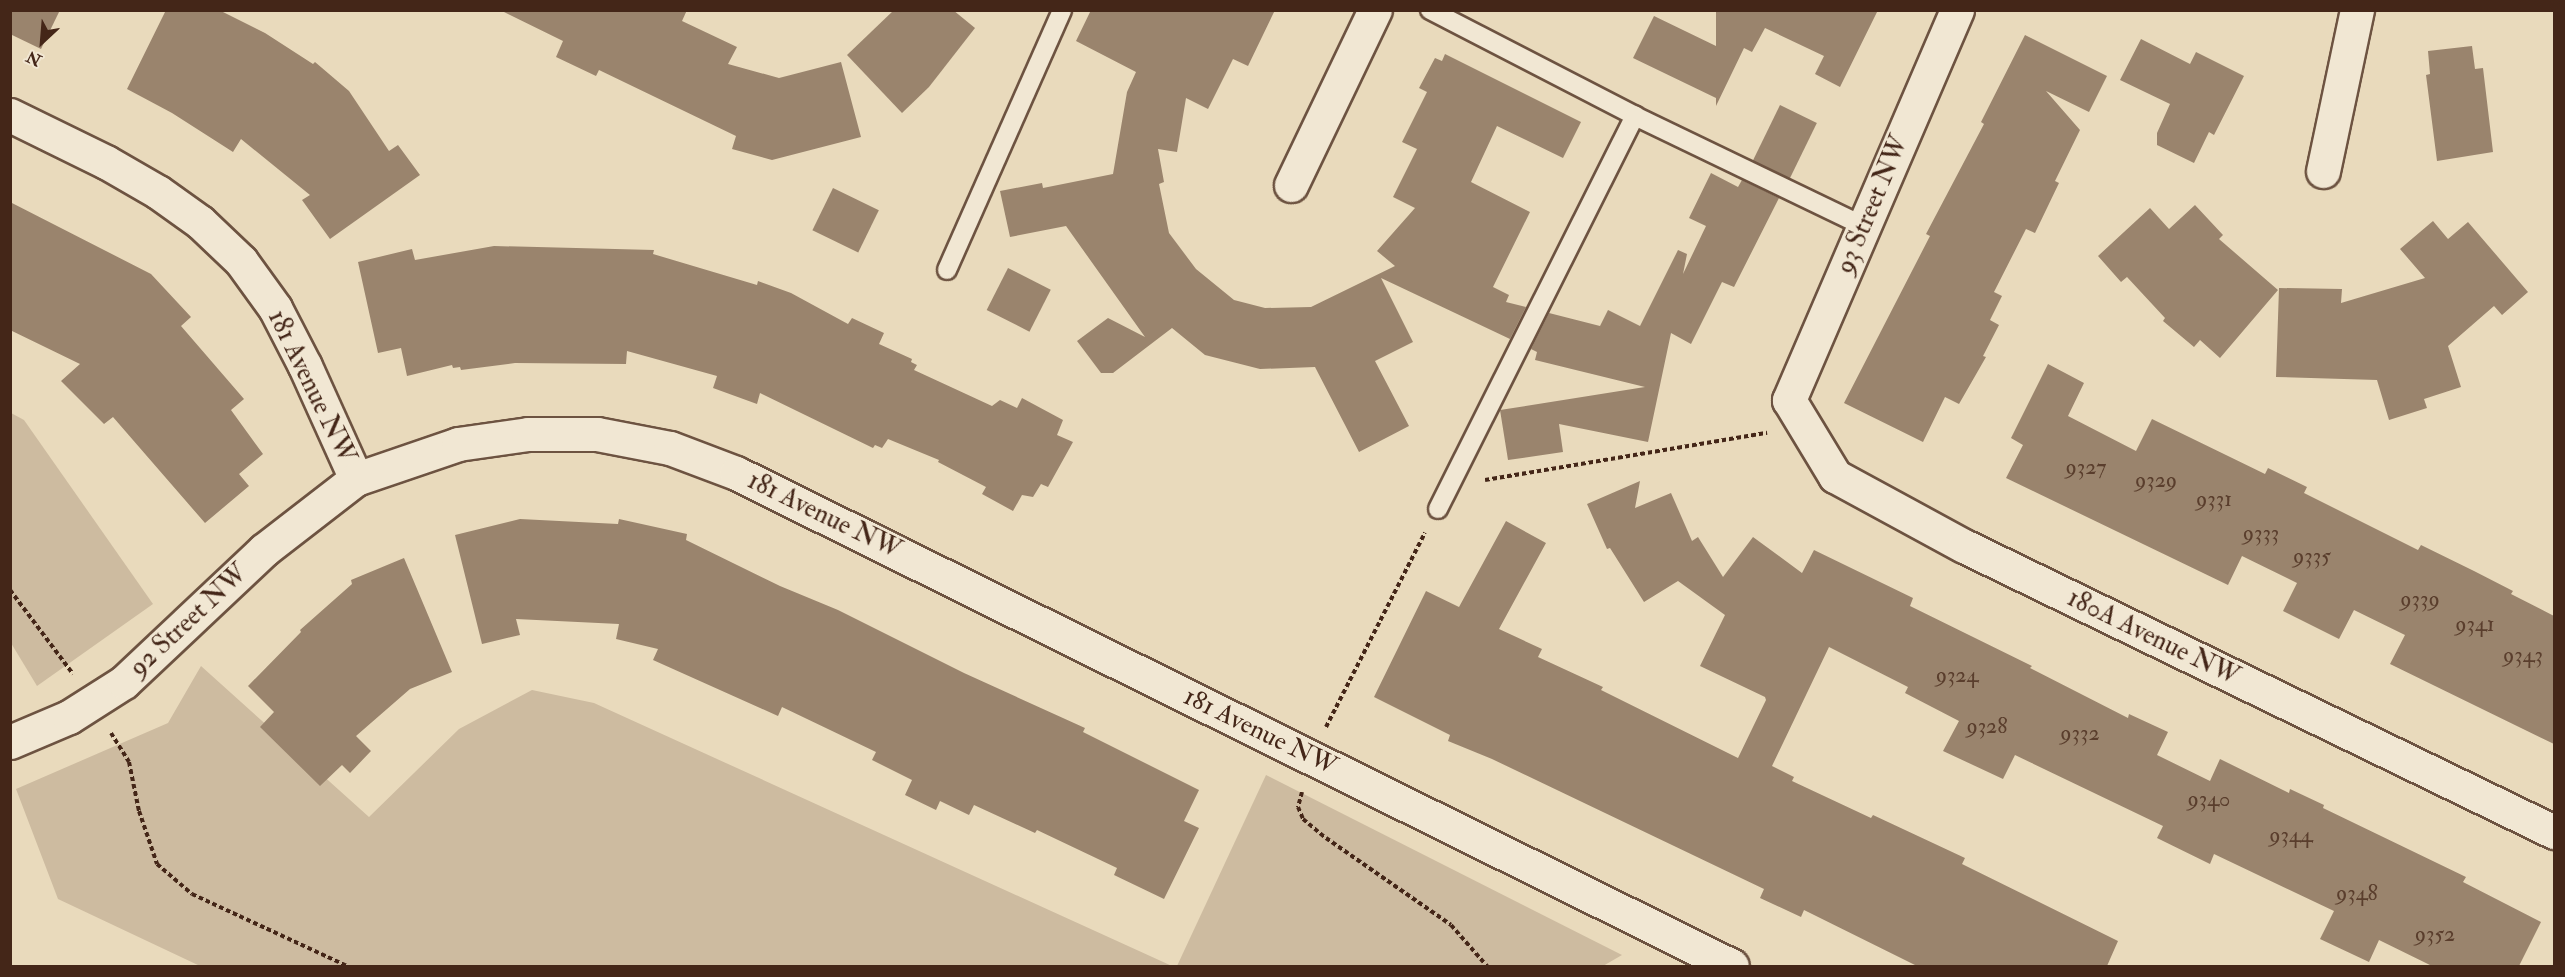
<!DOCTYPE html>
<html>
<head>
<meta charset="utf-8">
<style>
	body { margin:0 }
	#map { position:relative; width:2565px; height:977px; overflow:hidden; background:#e9dabc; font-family:"IM FELL Double Pica",serif }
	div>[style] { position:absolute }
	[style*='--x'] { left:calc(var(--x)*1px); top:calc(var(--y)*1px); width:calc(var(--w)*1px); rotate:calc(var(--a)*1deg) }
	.green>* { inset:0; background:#cdbba0 }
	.building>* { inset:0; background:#9a846d; transform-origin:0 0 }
	.path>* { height:4px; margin-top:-2px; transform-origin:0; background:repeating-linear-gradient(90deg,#442618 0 4.5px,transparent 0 7.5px) }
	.roads { filter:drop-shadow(2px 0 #6d5341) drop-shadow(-2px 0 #6d5341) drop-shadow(0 2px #6d5341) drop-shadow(0 -2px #6d5341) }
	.service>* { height:18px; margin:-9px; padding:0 9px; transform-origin:9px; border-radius:9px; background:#f1e7d3 }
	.minor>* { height:33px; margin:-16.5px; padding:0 16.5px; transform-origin:16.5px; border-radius:16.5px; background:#f1e7d3 }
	span { translate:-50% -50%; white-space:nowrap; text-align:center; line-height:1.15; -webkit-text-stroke:4.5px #f1e7d3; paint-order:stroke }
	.number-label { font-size:22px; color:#5a3e2d }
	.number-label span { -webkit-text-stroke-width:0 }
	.street-label { font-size:26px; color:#442618 }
	.frame { position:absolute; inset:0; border:12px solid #442618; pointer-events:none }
	.north { position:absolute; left:12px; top:12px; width:60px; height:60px; -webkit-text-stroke:4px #f1e7d3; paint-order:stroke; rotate:206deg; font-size:16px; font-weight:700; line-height:24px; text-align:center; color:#442618 }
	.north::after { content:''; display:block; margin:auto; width:21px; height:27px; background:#442618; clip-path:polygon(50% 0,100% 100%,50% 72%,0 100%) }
</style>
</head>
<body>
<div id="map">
	<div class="green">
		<i style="clip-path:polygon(11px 413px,24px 420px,153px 604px,37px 686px,11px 643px)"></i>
		<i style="clip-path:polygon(201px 666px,369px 817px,459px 729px,532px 690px,594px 703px,1172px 966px,200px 966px,58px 899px,16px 789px,168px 723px)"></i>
		<i style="clip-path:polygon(1266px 775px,1622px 955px,1603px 966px,1177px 966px)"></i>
	</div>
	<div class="building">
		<i style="clip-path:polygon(10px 10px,60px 10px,41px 49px,10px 34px)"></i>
		<i style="clip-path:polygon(166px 10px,219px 10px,265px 33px,313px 64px,315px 62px,349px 91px,389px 151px,398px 145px,420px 175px,330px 239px,302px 200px,310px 195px,241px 139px,233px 152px,172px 113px,127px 89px)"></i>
		<i style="clip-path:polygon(500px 10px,687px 10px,682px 21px,737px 47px,728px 64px,779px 78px,841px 62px,861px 137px,772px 160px,732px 149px,736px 136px,599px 70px,596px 76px,556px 57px,563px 41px)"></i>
		<i style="clip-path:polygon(894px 10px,953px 10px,975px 28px,929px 87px,902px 113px,847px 55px)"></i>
		<i style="clip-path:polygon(1091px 10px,1275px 10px,1248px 66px,1233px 59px,1208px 109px,1186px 98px,1177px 152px,1158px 149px,1164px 182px,1159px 184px,1169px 233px,1196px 269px,1234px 300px,1265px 308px,1311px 307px,1395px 266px,1377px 251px,1415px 208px,1393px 197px,1417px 149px,1402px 142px,1427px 92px,1419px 88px,1435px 58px,1442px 61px,1445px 54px,1581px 122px,1563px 158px,1497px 126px,1471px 182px,1530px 212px,1493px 287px,1509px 295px,1506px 302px,1526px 307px,1510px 339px,1381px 278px,1413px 342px,1375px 361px,1409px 426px,1359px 452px,1315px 367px,1260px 369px,1205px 355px,1172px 328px,1113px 373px,1101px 373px,1077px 341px,1108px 318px,1145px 337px,1066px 226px,1010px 237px,1000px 191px,1042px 183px,1043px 188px,1113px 174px,1127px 92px,1136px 72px,1076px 41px)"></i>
		<i style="clip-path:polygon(1716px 10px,1878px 10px,1840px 87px,1815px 74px,1824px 56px,1765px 28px,1752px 52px,1744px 48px,1716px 106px,1716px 98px,1633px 58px,1654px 16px,1716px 46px)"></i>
		<i style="clip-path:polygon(2025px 35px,2107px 76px,2089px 112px,2046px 91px,2080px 130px,2055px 181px,2059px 183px,2035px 233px,2026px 229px,1994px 292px,2002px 296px,1990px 320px,1999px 325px,1983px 356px,1986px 357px,1959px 404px,1945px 397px,1923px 442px,1844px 403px,1930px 236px,1926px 234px,1984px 124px,1981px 122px)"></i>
		<i style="clip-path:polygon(2141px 39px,2190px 64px,2196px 52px,2244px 76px,2214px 135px,2209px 132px,2194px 163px,2157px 145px,2157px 133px,2170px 104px,2120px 80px)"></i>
		<i style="clip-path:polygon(2472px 46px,2475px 69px,2483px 68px,2493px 152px,2437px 161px,2426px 75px,2430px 74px,2428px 51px)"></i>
		<i style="left:1780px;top:105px;width:41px;height:62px;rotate:26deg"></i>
		<i style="clip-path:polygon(1711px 173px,1738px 187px,1742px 180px,1779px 198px,1734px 287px,1722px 282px,1691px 344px,1671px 333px,1648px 442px,1559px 424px,1563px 452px,1508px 460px,1500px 410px,1645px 387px,1535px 360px,1537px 352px,1531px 349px,1549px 313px,1600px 326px,1608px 310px,1640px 326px,1678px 250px,1687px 254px,1683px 274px,1706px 226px,1689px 218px)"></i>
		<i style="left:833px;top:188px;width:51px;height:47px;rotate:26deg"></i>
		<i style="clip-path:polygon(10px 202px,151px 274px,191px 317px,181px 326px,244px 399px,231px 410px,263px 454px,239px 474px,249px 486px,205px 523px,113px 417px,104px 424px,61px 381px,80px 364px,10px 330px)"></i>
		<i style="clip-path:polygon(2195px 205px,2223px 235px,2219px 239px,2278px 290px,2220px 358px,2200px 340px,2194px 347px,2163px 321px,2165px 318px,2127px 277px,2121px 282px,2098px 256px,2150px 208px,2169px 229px)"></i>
		<i style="clip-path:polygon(2433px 221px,2448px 239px,2468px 222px,2528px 292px,2502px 315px,2494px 306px,2448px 346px,2461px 387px,2424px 399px,2427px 408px,2389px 420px,2377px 380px,2276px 377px,2279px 288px,2342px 289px,2341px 303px,2425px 278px,2400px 249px)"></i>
		<i style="clip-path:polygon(494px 246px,654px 250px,653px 254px,757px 285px,758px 281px,791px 293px,848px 324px,852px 318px,884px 333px,879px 344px,912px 359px,911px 362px,917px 365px,914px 370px,992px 406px,1000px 400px,1017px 408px,1022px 398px,1063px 420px,1057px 435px,1073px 442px,1048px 487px,1041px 484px,1033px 497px,1022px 495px,1013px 511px,982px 494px,986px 487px,938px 462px,939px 460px,888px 439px,882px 448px,875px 445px,873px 448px,760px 393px,757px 404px,713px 388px,717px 376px,627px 351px,626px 364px,515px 363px,461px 370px,460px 367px,453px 368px,452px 365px,407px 376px,401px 348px,378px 353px,358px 262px,412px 249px,415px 260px)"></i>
		<i style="left:1008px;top:268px;width:48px;height:47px;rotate:27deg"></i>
		<i style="clip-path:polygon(2048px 364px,2084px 383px,2068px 416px,2136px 451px,2152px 419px,2265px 474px,2268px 468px,2307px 487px,2304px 493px,2418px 550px,2421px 545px,2474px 571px,2513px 591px,2511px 594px,2554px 616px,2554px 744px,2390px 664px,2405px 635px,2354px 610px,2339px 639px,2283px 611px,2297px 583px,2242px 556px,2228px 585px,2006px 478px,2023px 445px,2011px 438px)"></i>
		<i style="clip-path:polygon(1640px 481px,1635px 508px,1671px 493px,1692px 541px,1698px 537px,1723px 577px,1753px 537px,1802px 573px,1814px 550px,1913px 598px,1910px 606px,2032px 666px,2030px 668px,2128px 718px,2129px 714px,2168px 732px,2157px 755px,2210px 781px,2220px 759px,2289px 793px,2290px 789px,2324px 805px,2323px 808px,2466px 877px,2463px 882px,2541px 922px,2519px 966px,2432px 966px,2379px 940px,2369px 962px,2320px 939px,2334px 911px,2214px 854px,2210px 864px,2157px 838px,2163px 826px,2015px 755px,2003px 779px,1943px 751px,1959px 721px,1905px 693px,1908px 687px,1829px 647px,1772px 766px,1794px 777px,1792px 781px,1871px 818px,1873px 815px,1965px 858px,1962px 864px,2118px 941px,2107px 966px,1917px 966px,1804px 910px,1801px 917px,1760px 898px,1764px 889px,1492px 759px,1448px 741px,1450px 735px,1374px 697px,1426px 591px,1459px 607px,1506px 521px,1546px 543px,1499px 629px,1542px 649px,1538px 657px,1603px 687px,1601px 690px,1738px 758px,1766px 700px,1765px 697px,1700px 666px,1725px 615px,1678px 581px,1644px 602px,1610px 548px,1607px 549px,1587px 504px)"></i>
		<i style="clip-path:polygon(520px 519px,618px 524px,619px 519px,687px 534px,686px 540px,780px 586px,838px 610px,964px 673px,1085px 728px,1083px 732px,1199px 790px,1184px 821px,1199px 828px,1164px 899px,1114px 875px,1117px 868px,1037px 830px,1035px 833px,974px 805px,969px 815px,940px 801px,936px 810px,905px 795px,912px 780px,872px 760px,876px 752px,782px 707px,778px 716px,653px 660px,658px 649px,616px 639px,619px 624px,516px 619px,520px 635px,482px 644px,455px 535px)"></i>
		<i style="clip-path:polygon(404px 558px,452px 672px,410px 689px,356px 736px,371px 751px,350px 773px,342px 765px,320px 786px,260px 727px,274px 712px,248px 686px,301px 632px,300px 630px,352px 584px,351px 580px)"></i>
	</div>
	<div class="path">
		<i style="--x:1485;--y:480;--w:286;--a:-9.5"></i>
		<i style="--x:10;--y:590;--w:105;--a:53.1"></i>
		<i style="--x:1326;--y:727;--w:218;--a:-63"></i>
		<i style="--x:111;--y:733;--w:34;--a:58"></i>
		<i style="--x:129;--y:762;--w:50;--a:78.5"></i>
		<i style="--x:139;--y:811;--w:56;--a:71.2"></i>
		<i style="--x:157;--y:864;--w:46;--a:40.6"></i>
		<i style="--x:192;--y:894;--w:171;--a:24.9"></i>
		<i style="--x:1302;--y:792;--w:16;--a:105"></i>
		<i style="--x:1298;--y:807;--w:13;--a:67"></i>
		<i style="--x:1303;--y:819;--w:30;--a:40"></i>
		<i style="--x:1326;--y:838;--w:152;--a:34.8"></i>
		<i style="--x:1451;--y:925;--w:55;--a:48.7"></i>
	</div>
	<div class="roads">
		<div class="service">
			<i style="--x:1430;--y:10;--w:231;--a:27.3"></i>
			<i style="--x:1635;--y:116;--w:254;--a:25.7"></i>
			<i style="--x:947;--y:270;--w:284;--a:-66.1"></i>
			<i style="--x:1438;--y:509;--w:440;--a:-63.4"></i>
		</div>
		<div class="minor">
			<i style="--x:1957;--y:10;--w:425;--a:113.3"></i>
			<i style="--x:1789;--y:400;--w:89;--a:58.8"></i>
			<i style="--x:1835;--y:476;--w:147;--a:28.5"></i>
			<i style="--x:1964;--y:546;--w:656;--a:25.86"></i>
			<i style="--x:10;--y:115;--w:107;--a:26.1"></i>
			<i style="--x:106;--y:162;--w:60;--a:30"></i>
			<i style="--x:158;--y:192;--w:52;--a:35.5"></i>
			<i style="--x:200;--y:222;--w:57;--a:43.6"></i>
			<i style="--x:241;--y:261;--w:58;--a:54.1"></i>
			<i style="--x:275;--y:308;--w:65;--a:62.7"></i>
			<i style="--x:305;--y:366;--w:124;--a:65.7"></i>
			<i style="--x:2323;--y:171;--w:165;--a:-78.1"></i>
			<i style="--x:1291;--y:185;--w:194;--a:-64.4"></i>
			<i style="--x:10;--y:742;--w:64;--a:-23"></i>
			<i style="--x:69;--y:717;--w:65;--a:-32.5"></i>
			<i style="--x:124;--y:682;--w:192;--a:-43.3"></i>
			<i style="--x:264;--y:550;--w:116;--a:-37.7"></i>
			<i style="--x:356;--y:479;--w:108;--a:-18.9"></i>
			<i style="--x:458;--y:444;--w:71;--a:-8.1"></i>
			<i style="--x:528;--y:434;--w:69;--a:0"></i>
			<i style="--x:597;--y:434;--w:74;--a:10.9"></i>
			<i style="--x:670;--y:448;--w:71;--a:20.7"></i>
			<i style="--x:736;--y:473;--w:1111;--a:26.33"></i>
		</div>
	</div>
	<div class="number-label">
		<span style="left:2086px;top:468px">9327</span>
		<span style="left:2156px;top:481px">9329</span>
		<span style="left:2214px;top:500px">9331</span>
		<span style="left:2261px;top:534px">9333</span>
		<span style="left:2312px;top:557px">9335</span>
		<span style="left:2420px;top:600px">9339</span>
		<span style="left:2475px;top:625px">9341</span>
		<span style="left:2523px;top:656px">9343</span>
		<span style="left:1957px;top:676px">9324</span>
		<span style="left:1987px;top:727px">9328</span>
		<span style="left:2080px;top:734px">9332</span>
		<span style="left:2209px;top:800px">9340</span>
		<span style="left:2291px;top:836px">9344</span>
		<span style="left:2357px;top:894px">9348</span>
		<span style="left:2435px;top:935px">9352</span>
	</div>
	<div class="street-label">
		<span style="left:1873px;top:205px;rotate:-67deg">93 Street NW</span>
		<span style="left:311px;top:387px;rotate:64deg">181 Avenue NW</span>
		<span style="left:824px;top:516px;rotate:26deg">181 Avenue NW</span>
		<span style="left:189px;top:621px;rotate:-43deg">92 Street NW</span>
		<span style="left:2153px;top:638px;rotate:26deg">180A Avenue NW</span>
		<span style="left:1260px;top:732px;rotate:26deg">181 Avenue NW</span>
	</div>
	<div class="frame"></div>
	<div class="north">N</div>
</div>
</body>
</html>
